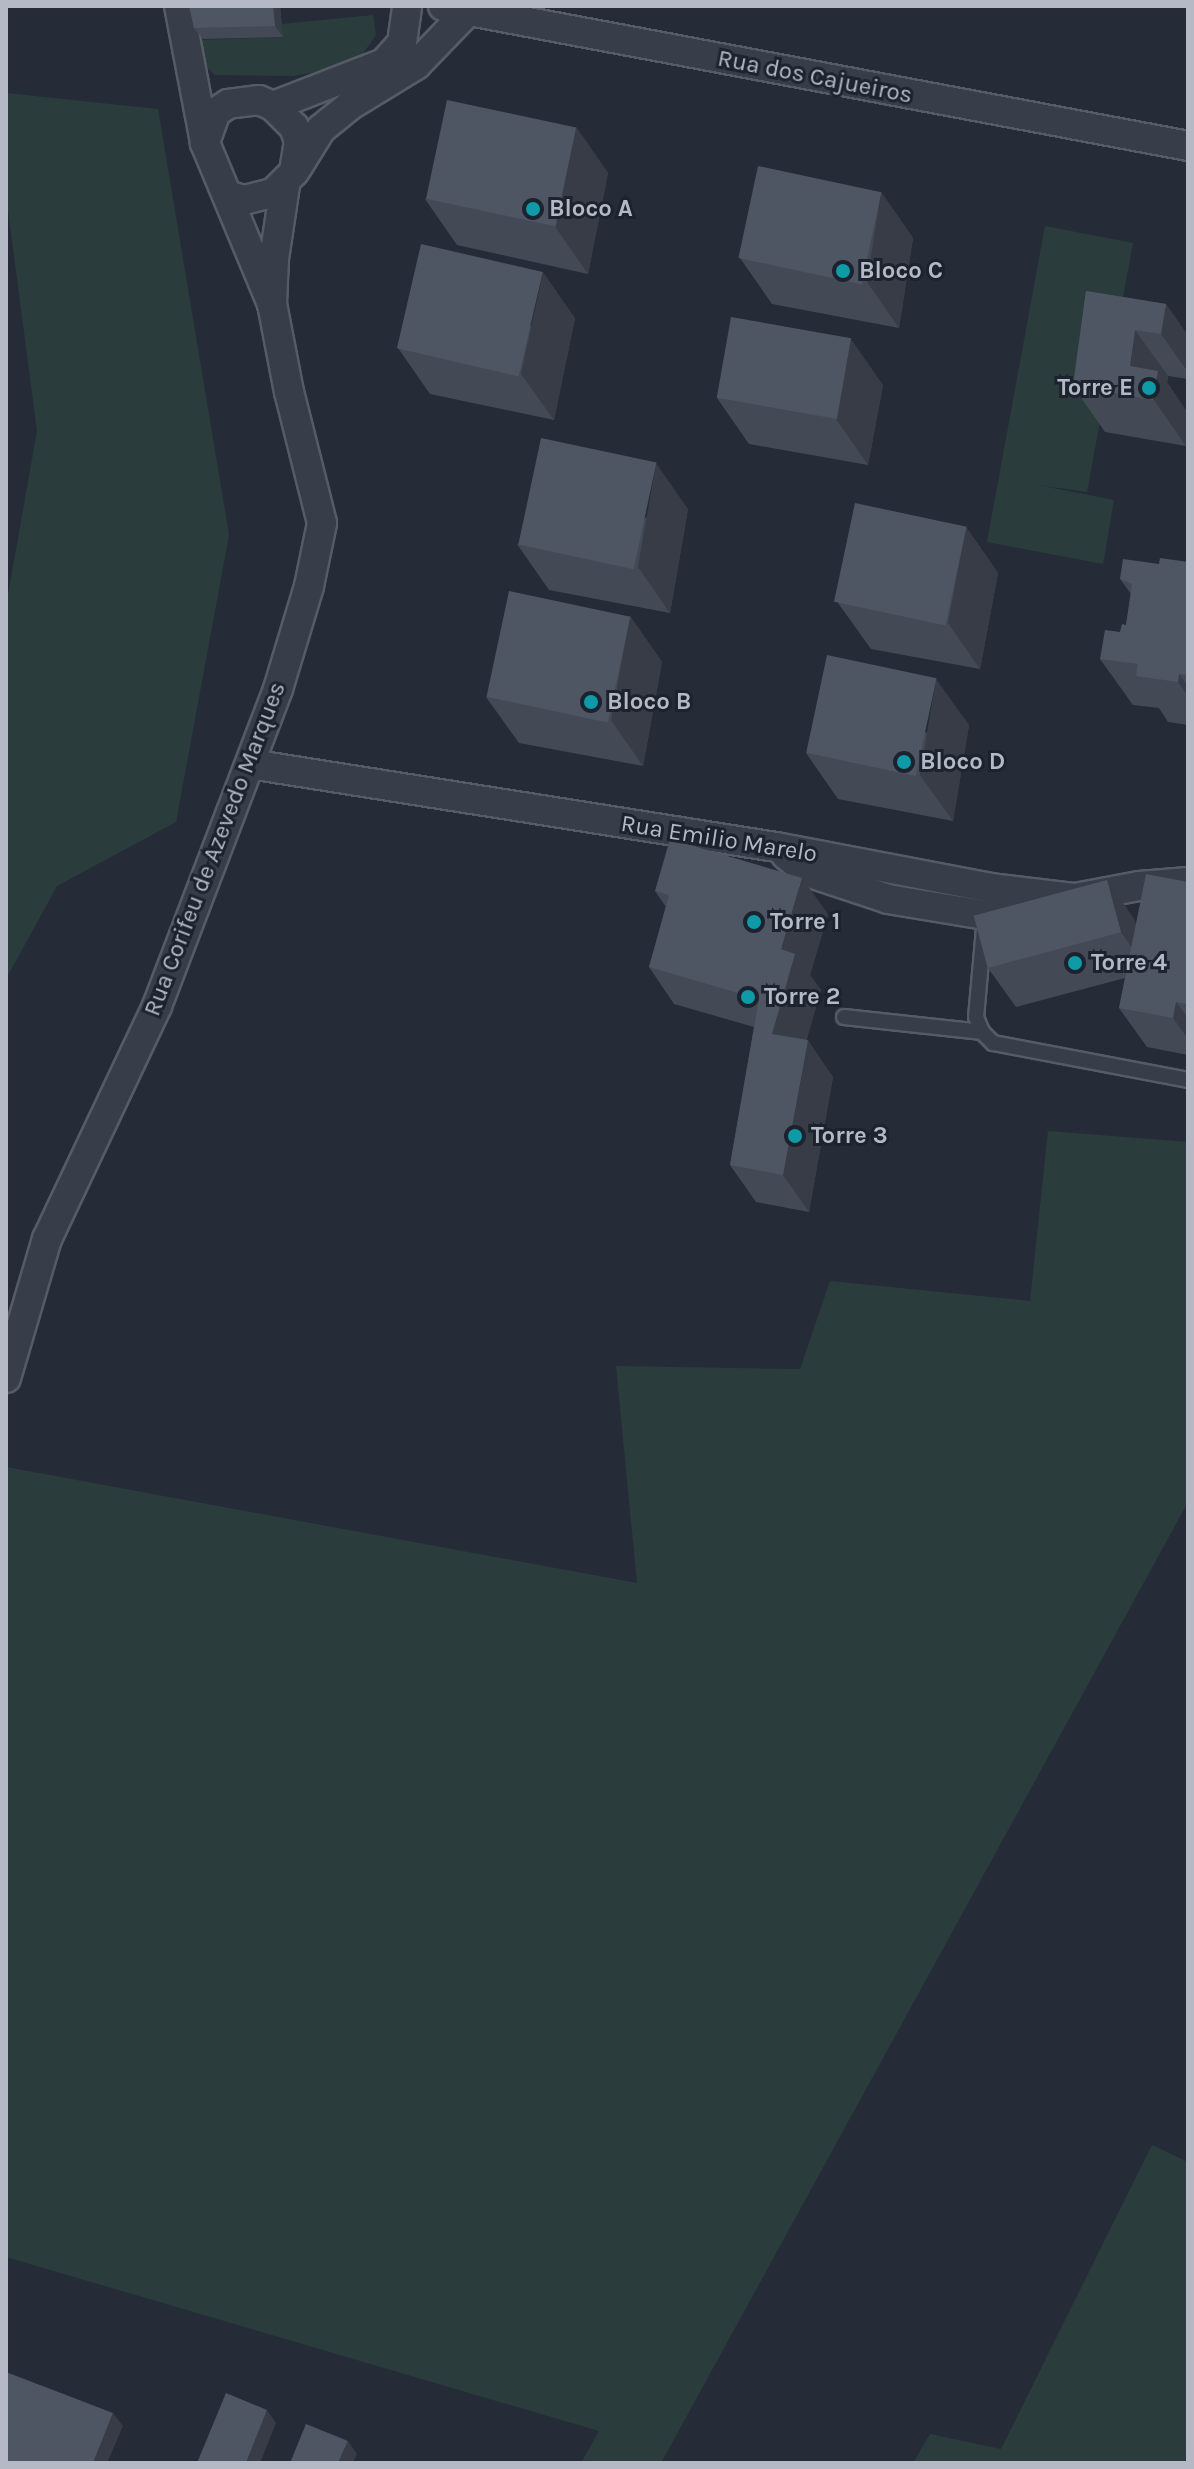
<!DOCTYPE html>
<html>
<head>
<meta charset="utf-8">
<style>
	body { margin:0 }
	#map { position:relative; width:1194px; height:2469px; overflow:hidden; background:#252c38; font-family:Karla,sans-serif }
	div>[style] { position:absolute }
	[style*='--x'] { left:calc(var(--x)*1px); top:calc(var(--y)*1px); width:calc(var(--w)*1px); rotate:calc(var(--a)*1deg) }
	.green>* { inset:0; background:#2b3c3d }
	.roads { filter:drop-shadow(2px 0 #565c67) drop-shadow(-2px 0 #565c67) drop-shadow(0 2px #565c67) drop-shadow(0 -2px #565c67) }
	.service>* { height:14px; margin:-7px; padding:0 7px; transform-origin:7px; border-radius:7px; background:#383e49 }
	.minor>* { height:28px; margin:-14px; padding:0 14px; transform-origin:14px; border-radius:14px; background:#383e49 }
	.wall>* { inset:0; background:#434a56 }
	.shaded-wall>* { inset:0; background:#373c46 }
	.building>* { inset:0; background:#4e5664; transform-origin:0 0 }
	.dots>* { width:22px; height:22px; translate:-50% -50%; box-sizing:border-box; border:4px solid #1d232e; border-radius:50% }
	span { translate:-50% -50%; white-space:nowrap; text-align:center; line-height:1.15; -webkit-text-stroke:6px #1d232e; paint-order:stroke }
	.street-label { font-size:24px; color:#b4b9c5 }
	.poi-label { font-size:24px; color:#b4b9c5; font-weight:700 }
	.left { translate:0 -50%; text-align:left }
	.right { translate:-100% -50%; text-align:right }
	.frame { position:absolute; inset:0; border:8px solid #b4b9c5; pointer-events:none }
</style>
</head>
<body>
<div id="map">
	<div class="green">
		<i style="clip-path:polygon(373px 15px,376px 35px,362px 55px,315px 72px,293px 76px,215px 75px,195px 56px,195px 40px,283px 37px,282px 24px)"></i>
		<i style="clip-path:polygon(6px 93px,158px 109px,229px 535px,176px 822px,57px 886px,6px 979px,6px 606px,37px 431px,6px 195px)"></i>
		<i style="clip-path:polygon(1045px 226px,1133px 243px,1087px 492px,1038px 485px,1114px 500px,1103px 564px,987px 542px)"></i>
		<i style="clip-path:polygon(1048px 1131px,1188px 1142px,1188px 1502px,661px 2463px,581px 2463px,599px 2431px,6px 2257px,6px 1467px,637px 1583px,616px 1366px,800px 1369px,830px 1281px,1030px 1301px)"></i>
		<i style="clip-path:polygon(1152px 2145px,1188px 2162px,1188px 2463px,913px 2463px,930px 2434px,1001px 2449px)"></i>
	</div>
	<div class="roads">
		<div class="service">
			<i style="--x:984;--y:928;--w:89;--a:95.1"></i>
			<i style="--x:976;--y:1017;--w:16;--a:68"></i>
			<i style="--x:982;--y:1032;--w:16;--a:45"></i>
			<i style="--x:993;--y:1043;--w:198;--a:10.7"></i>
			<i style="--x:844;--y:1017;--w:139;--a:6.2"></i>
		</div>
		<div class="minor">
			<i style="--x:179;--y:6;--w:138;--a:79.2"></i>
			<i style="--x:443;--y:6;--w:758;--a:10.64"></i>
			<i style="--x:273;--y:106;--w:119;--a:-21.2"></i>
			<i style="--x:384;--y:63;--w:27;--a:-48"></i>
			<i style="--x:402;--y:43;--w:37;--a:-82"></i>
			<i style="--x:297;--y:168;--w:46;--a:-58.4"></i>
			<i style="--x:321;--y:129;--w:36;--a:-39"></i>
			<i style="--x:349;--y:106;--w:79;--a:-31.5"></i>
			<i style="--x:416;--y:65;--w:82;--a:-46"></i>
			<i style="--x:230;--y:196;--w:15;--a:16"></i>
			<i style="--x:244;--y:200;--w:30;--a:-14"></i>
			<i style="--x:273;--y:193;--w:30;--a:-45"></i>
			<i style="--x:294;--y:172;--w:30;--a:-81"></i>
			<i style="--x:299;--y:142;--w:16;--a:-108"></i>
			<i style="--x:294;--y:127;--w:30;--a:-135"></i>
			<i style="--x:273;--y:106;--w:15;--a:-157"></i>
			<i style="--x:259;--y:100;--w:31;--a:173"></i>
			<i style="--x:228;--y:104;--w:14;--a:146"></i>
			<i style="--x:216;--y:112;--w:33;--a:110"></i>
			<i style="--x:205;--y:143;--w:174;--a:67.4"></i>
			<i style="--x:272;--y:304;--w:45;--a:-87.5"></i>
			<i style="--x:274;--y:259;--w:75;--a:-81.5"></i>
			<i style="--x:250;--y:764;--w:533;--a:8.97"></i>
			<i style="--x:776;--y:847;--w:218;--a:10.8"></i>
			<i style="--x:990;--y:888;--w:86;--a:6.7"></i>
			<i style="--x:1075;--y:898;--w:65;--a:-10.6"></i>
			<i style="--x:1139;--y:886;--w:49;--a:-4.7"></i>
			<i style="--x:786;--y:855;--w:27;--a:39"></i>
			<i style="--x:807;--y:872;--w:85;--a:18.4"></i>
			<i style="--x:888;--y:899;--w:98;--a:9.4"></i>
			<i style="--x:985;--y:915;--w:32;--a:0"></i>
			<i style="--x:6;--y:1378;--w:145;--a:-73.6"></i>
			<i style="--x:47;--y:1239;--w:258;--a:-64.7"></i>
			<i style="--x:157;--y:1006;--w:339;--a:-69.1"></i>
			<i style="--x:278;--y:689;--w:108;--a:-73.2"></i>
			<i style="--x:309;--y:586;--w:64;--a:-78.3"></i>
			<i style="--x:322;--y:523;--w:135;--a:-104.1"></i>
			<i style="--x:289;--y:392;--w:90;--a:-100.9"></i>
		</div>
	</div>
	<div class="wall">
		<i style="clip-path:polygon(280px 6px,283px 37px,203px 39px,194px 28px)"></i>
		<i style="clip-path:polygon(576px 127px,608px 173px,588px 274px,457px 245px,425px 199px)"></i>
		<i style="clip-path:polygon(881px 192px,913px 238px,899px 328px,772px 304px,740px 258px)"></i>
		<i style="clip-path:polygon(1086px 291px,1166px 304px,1188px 336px,1188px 379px,1168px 376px,1167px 383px,1186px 446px,1105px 432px,1073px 386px)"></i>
		<i style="clip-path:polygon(575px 318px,554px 420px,430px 394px,398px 348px)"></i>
		<i style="clip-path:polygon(883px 385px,868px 465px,749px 444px,717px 398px)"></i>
		<i style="clip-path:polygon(688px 509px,670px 613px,549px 590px,517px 544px)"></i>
		<i style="clip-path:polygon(966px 527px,998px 573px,980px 669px,871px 649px,838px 603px)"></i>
		<i style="clip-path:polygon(1188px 562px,1188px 725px,1168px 722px,1159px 708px,1133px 705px,1100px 659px,1126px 625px,1131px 594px,1120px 579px)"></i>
		<i style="clip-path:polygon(630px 616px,662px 662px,643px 766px,519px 743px,486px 697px)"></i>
		<i style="clip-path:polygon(969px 725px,953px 821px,838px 799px,806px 753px)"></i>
		<i style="clip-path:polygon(1107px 880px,1134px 919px,1136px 925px,1188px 882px,1188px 1055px,1147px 1047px,1119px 1008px,1125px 978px,1016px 1007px,988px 968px)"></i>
		<i style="clip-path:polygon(655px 891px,828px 914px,810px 975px,821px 990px,806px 1040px,833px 1077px,809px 1212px,756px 1202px,730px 1165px,754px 1027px,674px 1004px,649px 967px,666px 907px)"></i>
	</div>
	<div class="shaded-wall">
		<i style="clip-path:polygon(273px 6px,280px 6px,283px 37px,275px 26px)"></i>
		<i style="clip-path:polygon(576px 127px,608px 173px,588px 274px,556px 228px)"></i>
		<i style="clip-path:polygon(881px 192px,913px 238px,899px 328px,867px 282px)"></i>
		<i style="clip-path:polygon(543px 272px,575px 318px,554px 420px,521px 374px)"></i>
		<i style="clip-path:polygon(1166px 304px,1188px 336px,1188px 372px,1161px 334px)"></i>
		<i style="clip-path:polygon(1135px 330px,1168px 376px,1167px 382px,1188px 413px,1188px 431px,1186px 446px,1130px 366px)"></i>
		<i style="clip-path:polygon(851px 339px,883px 385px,868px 465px,836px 419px)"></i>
		<i style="clip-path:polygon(656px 463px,688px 509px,670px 613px,638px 567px)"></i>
		<i style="clip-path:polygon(966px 527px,998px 573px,980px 669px,948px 623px)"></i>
		<i style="clip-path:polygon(630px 616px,662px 662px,643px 766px,611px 720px)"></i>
		<i style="clip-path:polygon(1179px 674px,1188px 686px,1188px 696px,1178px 682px)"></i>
		<i style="clip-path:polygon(936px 679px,969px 725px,953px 821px,920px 775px)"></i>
		<i style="clip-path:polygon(802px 878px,828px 914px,810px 975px,821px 990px,798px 1071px,772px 1034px,781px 949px)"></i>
		<i style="clip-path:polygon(1107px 880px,1134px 919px,1149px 972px,1121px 932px)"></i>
		<i style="clip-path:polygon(1176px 1002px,1188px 1018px,1188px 1039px,1173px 1018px)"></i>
		<i style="clip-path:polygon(808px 1040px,833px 1077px,809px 1212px,783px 1175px)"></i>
		<i style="clip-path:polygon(267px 2410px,276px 2423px,260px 2463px,246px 2463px)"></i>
		<i style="clip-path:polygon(113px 2413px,123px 2426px,107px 2463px,93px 2463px)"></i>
		<i style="clip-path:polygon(348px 2441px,357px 2454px,353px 2463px,338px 2463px)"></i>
	</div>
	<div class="building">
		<i style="clip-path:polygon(189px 6px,273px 6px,275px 26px,194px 28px)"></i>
		<i style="left:447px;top:100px;width:132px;height:101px;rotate:12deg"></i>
		<i style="left:758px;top:166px;width:126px;height:94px;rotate:12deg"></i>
		<i style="left:421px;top:244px;width:125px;height:107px;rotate:13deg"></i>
		<i style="clip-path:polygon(1086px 291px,1166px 304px,1161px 334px,1135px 330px,1130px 366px,1158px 371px,1153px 400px,1073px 386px)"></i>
		<i style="left:731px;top:317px;width:122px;height:82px;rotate:10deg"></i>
		<i style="left:541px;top:438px;width:118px;height:109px;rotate:12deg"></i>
		<i style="left:855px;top:503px;width:114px;height:101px;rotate:12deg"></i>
		<i style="clip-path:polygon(1160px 558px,1188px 562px,1188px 675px,1179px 674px,1178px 682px,1136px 676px,1138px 664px,1100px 659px,1105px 630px,1120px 632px,1122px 624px,1126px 625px,1132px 584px,1120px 579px,1123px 559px,1159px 564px)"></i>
		<i style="left:509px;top:591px;width:124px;height:108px;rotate:12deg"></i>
		<i style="left:827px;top:655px;width:112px;height:100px;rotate:12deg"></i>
		<i style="clip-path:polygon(670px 839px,802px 878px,781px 949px,795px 954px,772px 1034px,808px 1040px,783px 1175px,730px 1165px,759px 999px,649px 967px,669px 895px,655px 891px)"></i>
		<i style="clip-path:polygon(1146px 874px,1188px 882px,1188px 1004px,1176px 1002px,1173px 1018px,1119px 1008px)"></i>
		<i style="left:1107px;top:880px;width:54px;height:138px;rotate:75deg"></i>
		<i style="clip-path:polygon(6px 2372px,113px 2413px,93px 2463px,6px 2463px)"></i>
		<i style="clip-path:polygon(226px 2393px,267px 2410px,246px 2463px,197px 2463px)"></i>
		<i style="clip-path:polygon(306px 2424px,348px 2441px,338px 2463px,290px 2463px)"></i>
	</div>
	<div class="dots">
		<i style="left:533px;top:209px;background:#0f9aa8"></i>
		<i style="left:843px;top:271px;background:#0f9aa8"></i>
		<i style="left:1149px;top:388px;background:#0f9aa8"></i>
		<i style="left:591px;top:702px;background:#0f9aa8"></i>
		<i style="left:904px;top:762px;background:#0f9aa8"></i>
		<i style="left:754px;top:922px;background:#0f9aa8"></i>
		<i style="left:1075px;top:963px;background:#0f9aa8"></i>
		<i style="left:748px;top:997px;background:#0f9aa8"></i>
		<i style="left:795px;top:1136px;background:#0f9aa8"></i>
	</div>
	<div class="street-label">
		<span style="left:815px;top:77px;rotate:11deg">Rua dos Cajueiros</span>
		<span style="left:719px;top:839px;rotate:9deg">Rua Emilio Marelo</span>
		<span style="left:215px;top:849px;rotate:-69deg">Rua Corifeu de Azevedo Marques</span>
	</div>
	<div class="poi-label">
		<span class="left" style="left:549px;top:209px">Bloco A</span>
		<span class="left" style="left:859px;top:271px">Bloco C</span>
		<span class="right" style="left:1133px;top:388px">Torre E</span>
		<span class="left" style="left:607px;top:702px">Bloco B</span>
		<span class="left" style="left:920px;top:762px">Bloco D</span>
		<span class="left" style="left:770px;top:922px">Torre 1</span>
		<span class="left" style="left:1091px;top:963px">Torre 4</span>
		<span class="left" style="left:764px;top:997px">Torre 2</span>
		<span class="left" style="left:811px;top:1136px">Torre 3</span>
	</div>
	<div class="frame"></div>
</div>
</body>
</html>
